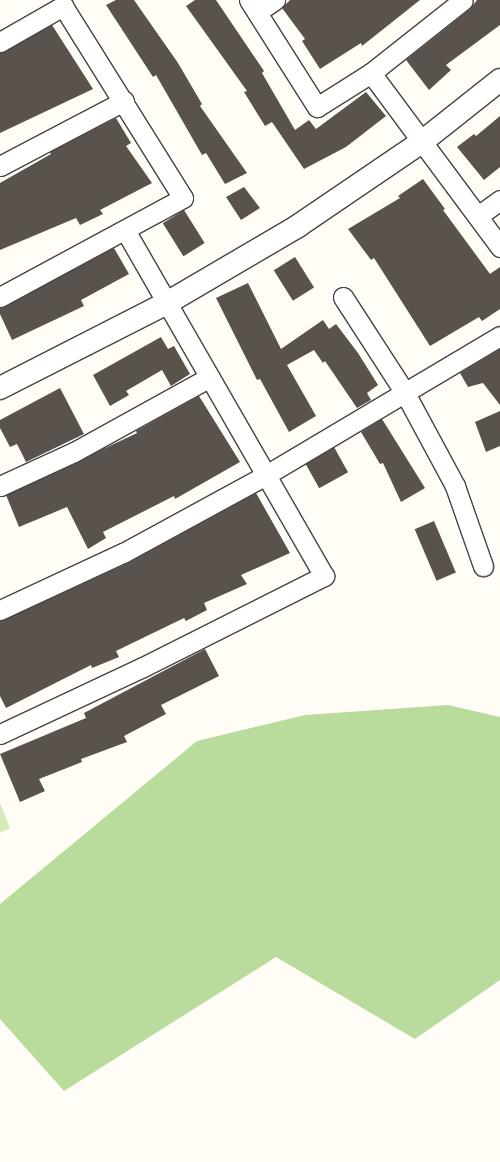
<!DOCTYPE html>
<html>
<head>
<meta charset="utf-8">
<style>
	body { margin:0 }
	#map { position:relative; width:500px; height:1162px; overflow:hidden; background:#fffdf5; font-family:"Roboto Serif",serif }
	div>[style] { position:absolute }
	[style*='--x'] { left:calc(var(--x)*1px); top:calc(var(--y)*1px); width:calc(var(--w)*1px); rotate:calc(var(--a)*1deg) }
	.green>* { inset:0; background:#d5ebbd }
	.forest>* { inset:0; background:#b9dc9c }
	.building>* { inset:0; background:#5a524d; transform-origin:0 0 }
	.roads { filter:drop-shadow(1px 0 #444) drop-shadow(-1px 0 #444) drop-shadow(0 1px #444) drop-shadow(0 -1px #444) }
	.minor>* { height:19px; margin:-9.5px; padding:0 9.5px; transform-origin:9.5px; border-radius:9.5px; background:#fff }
	.tertiary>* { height:22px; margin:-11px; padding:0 11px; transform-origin:11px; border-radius:11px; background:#fff }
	span { translate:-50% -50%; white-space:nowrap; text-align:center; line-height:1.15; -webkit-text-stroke:4px #fff; paint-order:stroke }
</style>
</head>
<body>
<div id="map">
	<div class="green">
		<i style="clip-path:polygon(0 803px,10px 828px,0 833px)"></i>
	</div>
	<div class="forest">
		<i style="clip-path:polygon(448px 705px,500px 717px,500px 980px,415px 1039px,276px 957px,64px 1091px,0 1019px,0 904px,197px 741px,305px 715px)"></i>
	</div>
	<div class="building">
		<i style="clip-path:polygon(116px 0,134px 0,178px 63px,202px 104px,200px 106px,247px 173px,225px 184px,206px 153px,202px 155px,156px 75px,153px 77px,106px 5px)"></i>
		<i style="clip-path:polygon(195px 0,216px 0,264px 71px,262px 73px,295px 130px,309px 120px,316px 129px,366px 92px,386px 116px,346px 147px,304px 169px,272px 122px,265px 126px,244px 92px,247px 91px,186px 6px)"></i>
		<i style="clip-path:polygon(290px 0,420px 0,362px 46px,361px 43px,320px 69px,302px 41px,305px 39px,282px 8px)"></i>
		<i style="clip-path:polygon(477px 0,500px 0,500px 25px,446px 65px,451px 70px,429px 90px,406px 60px,470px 9px)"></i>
		<i style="clip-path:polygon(52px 25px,93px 89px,0 133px,0 53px)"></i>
		<i style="clip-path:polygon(500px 116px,500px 167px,484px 180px,457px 147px,474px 134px,476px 136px)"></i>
		<i style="clip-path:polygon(116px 118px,131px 143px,126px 146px,152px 183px,100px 210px,103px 214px,80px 225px,76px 218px,0 250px,0 183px,51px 154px,50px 152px)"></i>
		<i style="clip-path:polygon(423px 179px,445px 209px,443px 210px,490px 274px,500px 267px,500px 309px,482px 321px,479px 317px,430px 346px,374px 258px,371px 260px,348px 229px,400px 198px,398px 196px)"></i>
		<i style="clip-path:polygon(244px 187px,260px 208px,241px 220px,226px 197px)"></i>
		<i style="left:184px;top:210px;width:39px;height:25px;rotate:58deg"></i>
		<i style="clip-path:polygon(114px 248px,129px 274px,81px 300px,84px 306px,12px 340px,0 314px,0 308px)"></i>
		<i style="left:295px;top:257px;width:36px;height:25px;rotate:58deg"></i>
		<i style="clip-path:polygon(248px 283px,281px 349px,323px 320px,329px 329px,336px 324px,358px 353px,378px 385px,367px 393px,371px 400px,357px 408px,325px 361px,323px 363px,314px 350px,287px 365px,316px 416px,289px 432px,260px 379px,257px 380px,216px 298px)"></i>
		<i style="clip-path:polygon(161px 337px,168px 349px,174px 346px,190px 374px,171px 386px,162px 370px,126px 391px,129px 395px,110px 406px,93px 375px)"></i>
		<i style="clip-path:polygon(500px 349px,500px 405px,483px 383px,468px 387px,460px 373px)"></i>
		<i style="clip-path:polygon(60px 388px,84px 434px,26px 462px,17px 444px,10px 447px,0 428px,0 420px)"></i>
		<i style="clip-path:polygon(199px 396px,240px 462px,175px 499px,174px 496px,103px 532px,106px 538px,88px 549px,67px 507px,19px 527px,6px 495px,137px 433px,136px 431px)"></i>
		<i style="clip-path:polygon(500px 411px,500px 446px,486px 452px,475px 422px)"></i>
		<i style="clip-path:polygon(382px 419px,425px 488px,401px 502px,383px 463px,380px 464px,361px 432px)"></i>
		<i style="left:334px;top:447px;width:29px;height:33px;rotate:61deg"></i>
		<i style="clip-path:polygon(256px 493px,290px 553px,241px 575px,247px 584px,204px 603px,207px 610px,186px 621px,184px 618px,116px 651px,119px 657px,92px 668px,91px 665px,6px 708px,0 696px,0 621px,128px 563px)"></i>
		<i style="left:434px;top:521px;width:56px;height:21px;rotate:67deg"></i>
		<i style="clip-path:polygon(205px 649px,219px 676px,161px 705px,166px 714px,124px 736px,127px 742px,81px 759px,82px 762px,39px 779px,45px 791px,20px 802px,0 754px,86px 718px,84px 713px)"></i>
	</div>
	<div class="roads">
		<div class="minor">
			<i style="--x:249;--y:0;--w:127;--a:57.6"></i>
			<i style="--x:317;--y:107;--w:64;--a:-32.2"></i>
			<i style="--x:371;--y:73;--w:117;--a:-38.4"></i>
			<i style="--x:257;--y:12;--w:22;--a:-34"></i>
			<i style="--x:0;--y:42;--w:73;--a:-29.7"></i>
			<i style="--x:63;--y:6;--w:226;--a:58"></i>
			<i style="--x:183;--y:198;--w:208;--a:151.6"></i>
			<i style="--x:371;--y:73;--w:217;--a:53.4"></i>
			<i style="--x:0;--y:166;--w:140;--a:-27.7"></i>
			<i style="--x:478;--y:216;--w:27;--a:-36"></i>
			<i style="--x:343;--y:297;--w:114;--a:57.1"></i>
			<i style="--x:405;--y:393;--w:106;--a:61.7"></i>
			<i style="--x:455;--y:486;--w:85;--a:70.7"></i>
			<i style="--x:0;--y:486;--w:81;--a:-24.7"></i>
			<i style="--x:74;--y:452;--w:155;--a:-28.9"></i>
			<i style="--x:0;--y:610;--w:136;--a:-24.9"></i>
			<i style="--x:123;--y:553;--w:163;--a:-28.6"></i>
			<i style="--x:266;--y:475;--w:272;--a:-30.7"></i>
			<i style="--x:0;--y:734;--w:158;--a:-25.1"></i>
			<i style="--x:143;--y:667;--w:203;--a:-26.7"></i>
			<i style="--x:324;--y:576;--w:399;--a:-119.9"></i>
		</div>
		<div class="tertiary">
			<i style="--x:0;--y:388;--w:187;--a:-27"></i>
			<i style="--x:167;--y:303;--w:152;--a:-30.4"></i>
			<i style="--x:298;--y:226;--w:151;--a:-34.2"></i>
			<i style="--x:423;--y:141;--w:98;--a:-38.4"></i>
		</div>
	</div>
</div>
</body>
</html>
